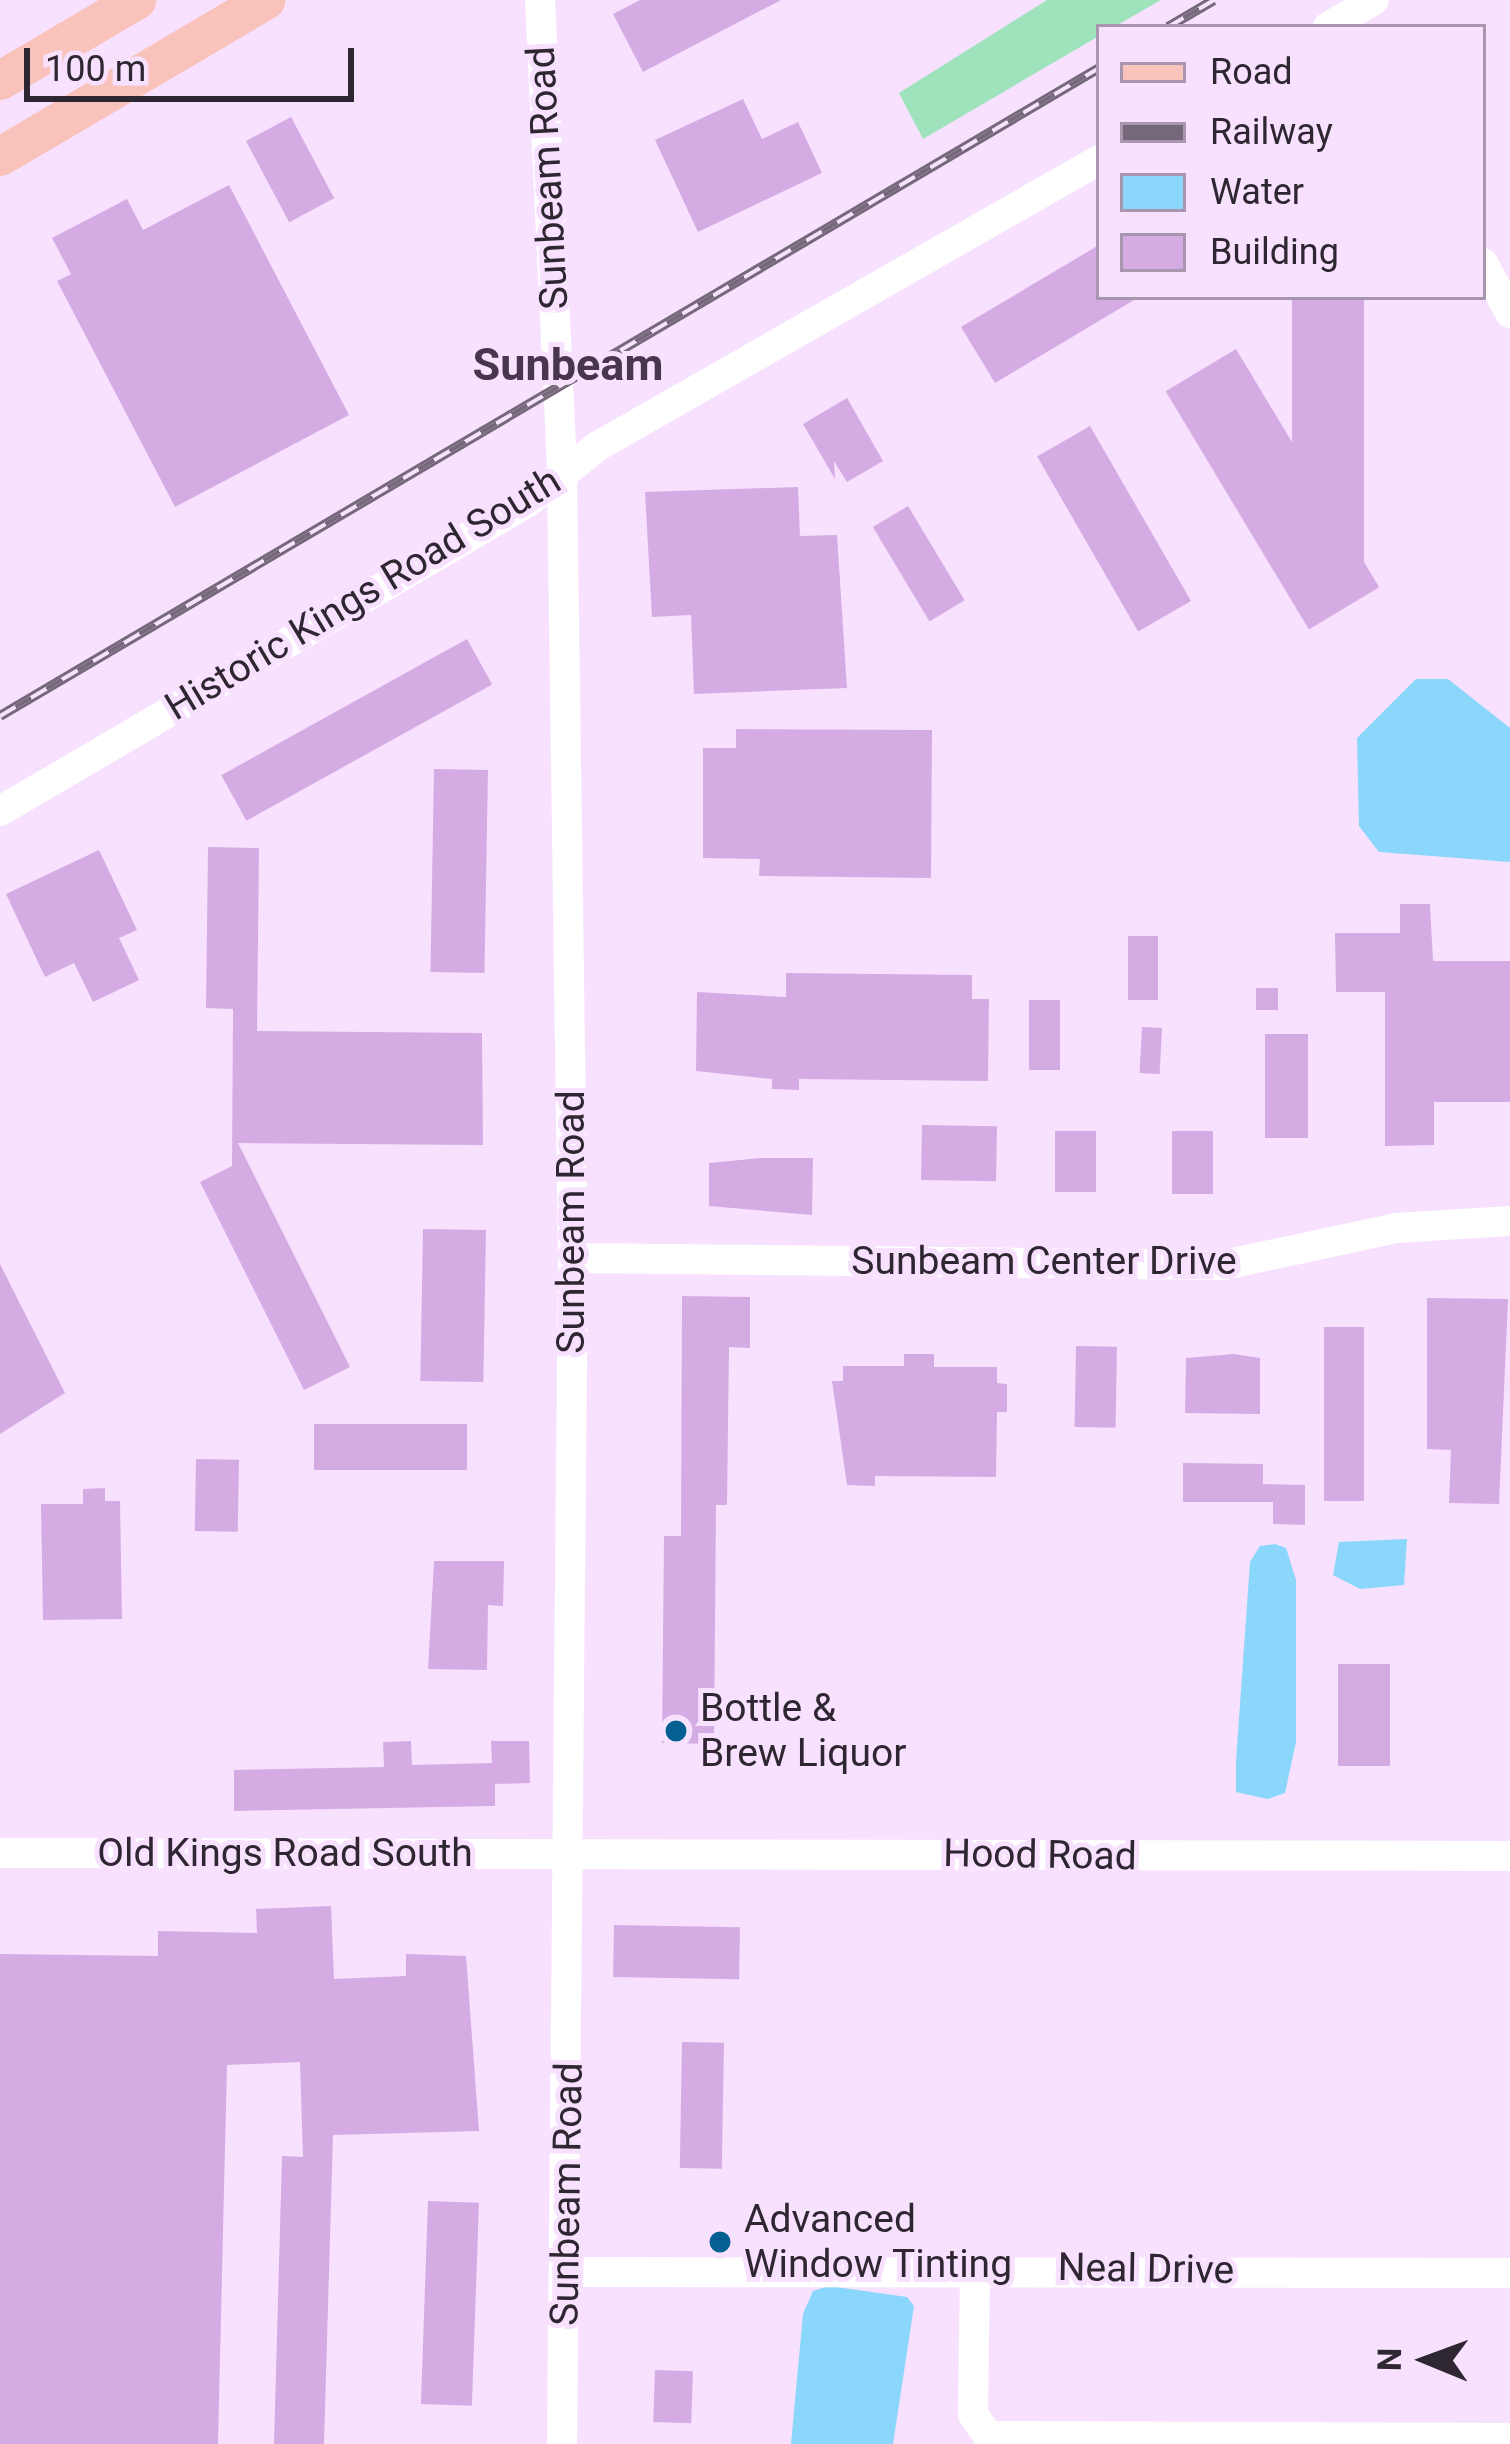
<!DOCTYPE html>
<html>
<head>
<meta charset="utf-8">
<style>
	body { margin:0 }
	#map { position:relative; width:1510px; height:2444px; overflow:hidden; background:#f7e1ff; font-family:Roboto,sans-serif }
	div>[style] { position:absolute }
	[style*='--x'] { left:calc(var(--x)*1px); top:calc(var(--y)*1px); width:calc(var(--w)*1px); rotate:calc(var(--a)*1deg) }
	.green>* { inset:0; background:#9ee3bc }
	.water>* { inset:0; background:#8bd7fb }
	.building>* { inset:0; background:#d5abe4; transform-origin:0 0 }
	.minor>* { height:30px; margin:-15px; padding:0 15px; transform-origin:15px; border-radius:15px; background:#fff }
	.major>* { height:39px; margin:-19.5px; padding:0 19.5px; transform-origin:19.5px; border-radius:19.5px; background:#f9c3bc }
	.rail>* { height:10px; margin-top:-5px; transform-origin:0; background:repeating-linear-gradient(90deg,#f7e1ff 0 18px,#75687a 0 36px); box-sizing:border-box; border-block:3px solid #75687a }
	.dots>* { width:33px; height:33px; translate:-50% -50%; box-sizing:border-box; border:6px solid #f7e1ff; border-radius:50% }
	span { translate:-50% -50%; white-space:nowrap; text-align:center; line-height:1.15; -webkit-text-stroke:10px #f7e1ff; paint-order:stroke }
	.street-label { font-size:39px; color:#2e2631 }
	.poi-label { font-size:39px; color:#2e2631 }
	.left { translate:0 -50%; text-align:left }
	.quarter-label { font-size:45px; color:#48364e; font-weight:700 }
	.legend { position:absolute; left:1096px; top:24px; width:390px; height:276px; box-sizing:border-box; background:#f7e1ff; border:3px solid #a796ad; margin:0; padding:15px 21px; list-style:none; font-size:36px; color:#2e2631 }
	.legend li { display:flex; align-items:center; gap:24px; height:60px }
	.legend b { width:60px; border:3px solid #a796ad }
	.north { position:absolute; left:1366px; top:2300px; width:120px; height:120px; -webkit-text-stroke:9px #f7e1ff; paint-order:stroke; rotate:271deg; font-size:33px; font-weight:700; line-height:48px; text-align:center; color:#2e2631 }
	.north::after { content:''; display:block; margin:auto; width:42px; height:54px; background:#2e2631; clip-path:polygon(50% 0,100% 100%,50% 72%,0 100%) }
	.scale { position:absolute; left:24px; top:48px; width:330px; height:54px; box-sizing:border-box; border:6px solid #2e2631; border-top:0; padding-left:15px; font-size:36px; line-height:42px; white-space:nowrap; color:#2e2631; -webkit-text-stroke:9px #f7e1ff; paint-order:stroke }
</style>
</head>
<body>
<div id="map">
	<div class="green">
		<i style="clip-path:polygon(1047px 0,1161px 0,1114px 27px,1099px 27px,1099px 36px,923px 139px,899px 93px)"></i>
	</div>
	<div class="water">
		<i style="clip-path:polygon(1416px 679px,1448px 679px,1510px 728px,1510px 862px,1379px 852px,1359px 826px,1357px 738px)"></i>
		<i style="clip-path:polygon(1407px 1539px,1404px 1585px,1360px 1589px,1333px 1575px,1339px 1542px)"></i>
		<i style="clip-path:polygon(1275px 1544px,1286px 1548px,1296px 1580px,1296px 1742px,1285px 1793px,1268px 1799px,1236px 1792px,1236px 1761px,1250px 1562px,1260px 1546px)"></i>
		<i style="clip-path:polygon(829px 2286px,907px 2297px,914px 2306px,893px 2444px,791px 2444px,803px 2314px,813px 2291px)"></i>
	</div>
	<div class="building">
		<i style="clip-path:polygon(640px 0,781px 0,643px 72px,613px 14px)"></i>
		<i style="clip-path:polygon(743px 99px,762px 139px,798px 122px,822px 173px,698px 232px,655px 140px)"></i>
		<i style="left:291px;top:117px;width:92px;height:51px;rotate:62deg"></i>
		<i style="clip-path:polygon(229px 185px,349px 415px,175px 507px,57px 281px,71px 274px,52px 238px,127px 199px,143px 230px)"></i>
		<i style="clip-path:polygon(1099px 245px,1099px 297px,1139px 297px,995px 383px,961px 327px)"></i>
		<i style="left:1292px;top:297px;width:72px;height:280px"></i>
		<i style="left:1236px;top:349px;width:278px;height:82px;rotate:59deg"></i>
		<i style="clip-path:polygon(847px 398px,883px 461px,847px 482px,834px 461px,835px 479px,803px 424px)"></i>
		<i style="left:1090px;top:426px;width:202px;height:61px;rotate:60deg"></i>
		<i style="clip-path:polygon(798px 487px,800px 536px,837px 535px,847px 688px,694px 694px,691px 615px,652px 617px,645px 492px)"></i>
		<i style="left:908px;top:506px;width:110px;height:41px;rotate:59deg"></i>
		<i style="left:467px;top:639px;width:52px;height:281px;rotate:61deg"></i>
		<i style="clip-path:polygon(736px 729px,932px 730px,931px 878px,759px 876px,760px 859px,703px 858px,703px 748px,736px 748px)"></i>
		<i style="left:434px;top:769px;width:54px;height:203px;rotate:1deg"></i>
		<i style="clip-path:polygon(208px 847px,259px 848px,257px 1031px,482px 1033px,483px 1145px,238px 1143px,350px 1367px,304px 1390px,200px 1182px,232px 1166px,233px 1009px,206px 1008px)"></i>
		<i style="clip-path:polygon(99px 850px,137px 930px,119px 938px,139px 980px,93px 1002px,74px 963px,45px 977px,6px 894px)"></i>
		<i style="clip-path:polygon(1400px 904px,1430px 904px,1433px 961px,1510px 961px,1510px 1102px,1434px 1102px,1434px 1145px,1385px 1146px,1385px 992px,1336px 992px,1335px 933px,1400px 933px)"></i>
		<i style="left:1128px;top:936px;width:30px;height:64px"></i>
		<i style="clip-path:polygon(786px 973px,972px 975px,972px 999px,989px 999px,988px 1081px,799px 1079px,799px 1090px,772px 1089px,772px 1079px,696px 1071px,697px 992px,786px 997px)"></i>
		<i style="left:1256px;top:988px;width:22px;height:22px"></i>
		<i style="left:1029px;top:1000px;width:31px;height:70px"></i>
		<i style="left:1142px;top:1027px;width:20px;height:46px;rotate:3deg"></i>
		<i style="left:1265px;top:1034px;width:43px;height:104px"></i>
		<i style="left:922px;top:1125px;width:75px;height:55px;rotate:1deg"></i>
		<i style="left:1055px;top:1131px;width:41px;height:61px"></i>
		<i style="left:1172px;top:1131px;width:41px;height:63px"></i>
		<i style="clip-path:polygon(761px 1158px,813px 1158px,812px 1215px,709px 1206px,709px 1163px)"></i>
		<i style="left:423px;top:1229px;width:63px;height:152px;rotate:1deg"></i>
		<i style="clip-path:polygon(0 1264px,65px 1393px,0 1434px)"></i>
		<i style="clip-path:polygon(682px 1296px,750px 1297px,750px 1348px,729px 1347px,727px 1505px,716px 1505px,714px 1744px,662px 1743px,664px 1536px,681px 1536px)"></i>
		<i style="clip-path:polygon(1427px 1298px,1508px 1299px,1499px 1504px,1449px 1503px,1451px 1450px,1427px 1449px)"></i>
		<i style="left:1324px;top:1327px;width:40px;height:174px"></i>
		<i style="left:1076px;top:1346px;width:41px;height:81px;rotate:1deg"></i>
		<i style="clip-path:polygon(904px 1354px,934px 1354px,934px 1367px,997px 1367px,997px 1383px,1007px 1384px,1007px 1412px,997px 1412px,996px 1477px,875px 1476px,875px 1486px,847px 1485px,832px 1381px,843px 1381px,843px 1366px,904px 1366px)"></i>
		<i style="clip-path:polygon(1234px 1354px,1260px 1358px,1260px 1414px,1185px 1413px,1186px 1358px)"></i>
		<i style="left:467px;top:1424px;width:46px;height:153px;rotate:90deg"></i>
		<i style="left:196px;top:1459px;width:43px;height:72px;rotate:1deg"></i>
		<i style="clip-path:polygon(1183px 1463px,1263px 1464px,1263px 1484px,1305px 1485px,1305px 1525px,1273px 1524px,1273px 1502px,1183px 1502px)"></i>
		<i style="clip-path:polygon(105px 1488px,105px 1501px,120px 1501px,122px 1619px,43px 1620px,41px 1504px,83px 1504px,83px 1489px)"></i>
		<i style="clip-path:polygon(434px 1561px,504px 1561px,503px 1606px,488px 1605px,487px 1670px,428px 1669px)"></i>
		<i style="left:1338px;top:1664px;width:52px;height:102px"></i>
		<i style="clip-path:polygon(411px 1741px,412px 1765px,492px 1763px,491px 1741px,529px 1741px,530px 1783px,495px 1784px,495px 1806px,234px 1811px,234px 1770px,384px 1767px,383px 1742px)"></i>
		<i style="clip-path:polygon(331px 1906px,334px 1979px,406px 1976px,406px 1954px,466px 1956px,479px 2131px,333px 2135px,324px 2444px,274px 2444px,282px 2156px,303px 2157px,300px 2062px,227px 2065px,218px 2444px,0 2444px,0 1954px,158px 1956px,158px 1931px,257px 1933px,256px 1909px)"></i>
		<i style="left:614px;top:1925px;width:126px;height:52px;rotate:1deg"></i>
		<i style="left:682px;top:2042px;width:42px;height:126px;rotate:1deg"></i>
		<i style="left:428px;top:2201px;width:51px;height:203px;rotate:2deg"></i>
		<i style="left:655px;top:2370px;width:38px;height:52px;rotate:2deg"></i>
	</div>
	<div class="minor">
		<i style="--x:540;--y:0;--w:476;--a:87.3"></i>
		<i style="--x:562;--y:475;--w:783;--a:89.2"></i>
		<i style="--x:573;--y:1258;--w:1186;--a:90.53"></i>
		<i style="--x:1328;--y:27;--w:53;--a:-30.4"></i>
		<i style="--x:1483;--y:263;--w:57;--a:61.6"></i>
		<i style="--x:0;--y:811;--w:612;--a:-30.34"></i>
		<i style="--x:528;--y:502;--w:90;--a:-38.7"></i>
		<i style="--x:598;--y:446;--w:577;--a:-29.72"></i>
		<i style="--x:573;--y:1258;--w:651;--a:0.62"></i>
		<i style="--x:1224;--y:1265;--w:176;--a:-12.1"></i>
		<i style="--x:1396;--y:1228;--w:114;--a:-3.5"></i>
		<i style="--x:0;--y:1853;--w:1510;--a:0.11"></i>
		<i style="--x:975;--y:2268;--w:146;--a:90.8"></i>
		<i style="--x:973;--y:2414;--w:27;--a:56"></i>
		<i style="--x:988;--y:2436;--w:522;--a:0.22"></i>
		<i style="--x:567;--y:2272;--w:943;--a:0.06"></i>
	</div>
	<div class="major">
		<i style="--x:0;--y:80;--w:158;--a:-30.5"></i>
		<i style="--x:0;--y:156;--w:308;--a:-30.5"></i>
	</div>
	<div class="rail">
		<i style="--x:1168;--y:27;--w:53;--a:-30.4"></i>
		<i style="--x:0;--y:716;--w:1276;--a:-30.52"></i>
	</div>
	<div class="dots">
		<i style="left:676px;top:1731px;background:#055f90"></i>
		<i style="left:720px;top:2242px;background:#055f90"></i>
	</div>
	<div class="street-label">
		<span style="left:548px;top:178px;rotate:-93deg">Sunbeam Road</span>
		<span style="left:363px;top:594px;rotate:-31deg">Historic Kings Road South</span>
		<span style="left:571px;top:1222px;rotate:-90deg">Sunbeam Road</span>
		<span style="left:1044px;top:1261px">Sunbeam Center Drive</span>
		<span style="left:285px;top:1853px">Old Kings Road South</span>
		<span style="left:1040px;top:1855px;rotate:1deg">Hood Road</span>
		<span style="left:567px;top:2194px;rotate:-89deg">Sunbeam Road</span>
		<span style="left:1146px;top:2269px;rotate:1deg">Neal Drive</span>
	</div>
	<div class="poi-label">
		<span class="left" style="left:700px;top:1731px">Bottle &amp;<br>Brew Liquor</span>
		<span class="left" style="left:744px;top:2242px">Advanced<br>Window Tinting</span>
	</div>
	<div class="quarter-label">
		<span style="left:568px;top:365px">Sunbeam</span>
	</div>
	<ul class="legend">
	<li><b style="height:15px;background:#f9c3bc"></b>Road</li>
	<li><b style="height:15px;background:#75687a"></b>Railway</li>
	<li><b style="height:33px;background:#8bd7fb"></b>Water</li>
	<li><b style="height:33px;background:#d5abe4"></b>Building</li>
	</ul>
	<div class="north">N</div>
	<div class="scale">100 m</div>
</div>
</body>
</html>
